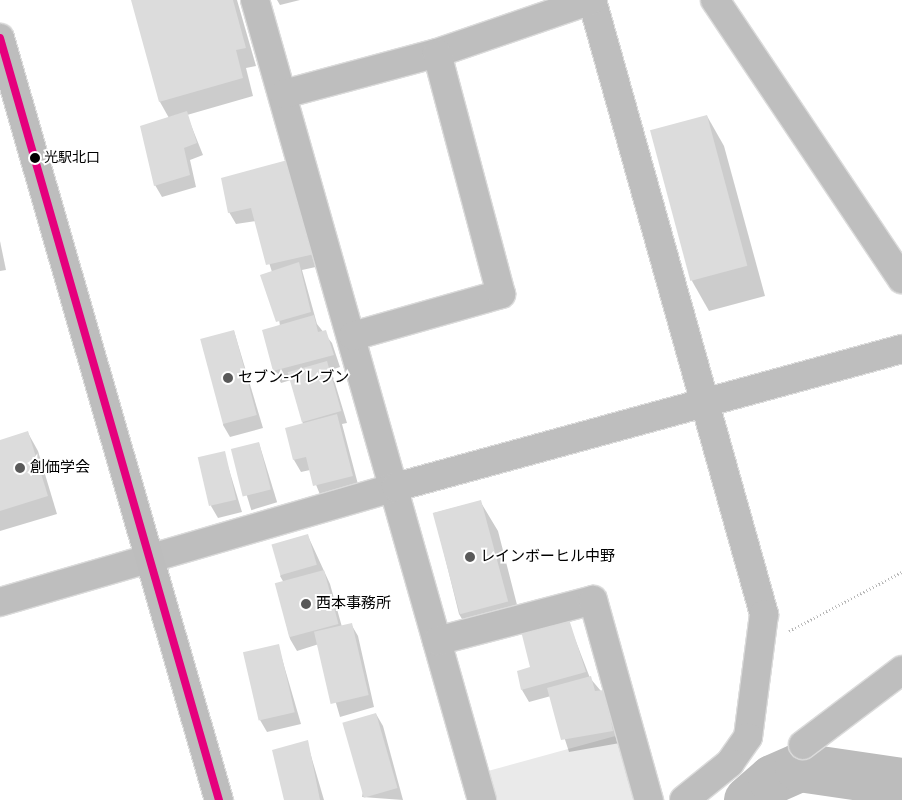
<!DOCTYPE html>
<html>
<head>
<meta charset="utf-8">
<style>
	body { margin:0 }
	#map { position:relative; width:902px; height:800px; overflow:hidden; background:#fff; font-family:"Nunito Sans","Noto Sans JP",sans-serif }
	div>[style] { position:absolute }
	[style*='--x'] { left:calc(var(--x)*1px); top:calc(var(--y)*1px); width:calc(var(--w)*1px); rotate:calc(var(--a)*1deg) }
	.green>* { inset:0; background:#eaeaea }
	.shadow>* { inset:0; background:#0003; transform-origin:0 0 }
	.river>* { height:49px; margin:-24.5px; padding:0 24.5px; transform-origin:24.5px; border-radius:24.5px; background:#bcbcbc }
	.building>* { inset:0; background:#dcdcdc; transform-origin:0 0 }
	.path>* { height:3px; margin-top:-1.5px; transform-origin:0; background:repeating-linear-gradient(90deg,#b8b8b8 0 1px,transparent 0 3.5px) }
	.roads { filter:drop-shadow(1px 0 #dbdbdb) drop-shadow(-1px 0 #dbdbdb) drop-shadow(0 1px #dbdbdb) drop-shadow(0 -1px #dbdbdb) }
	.minor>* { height:28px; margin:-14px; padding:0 14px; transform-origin:14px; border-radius:14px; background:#bebebe }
	.major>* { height:28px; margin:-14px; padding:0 14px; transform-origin:14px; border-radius:14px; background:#bdbdbd }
	.bus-1>* { height:8px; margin:-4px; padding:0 4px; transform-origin:4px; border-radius:4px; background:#e5007d }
	.dots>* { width:14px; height:14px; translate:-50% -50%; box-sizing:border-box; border:2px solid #fff; border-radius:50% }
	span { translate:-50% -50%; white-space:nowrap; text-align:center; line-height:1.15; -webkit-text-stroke:4px #fff; paint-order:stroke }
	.bus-label { font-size:14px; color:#000 }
	.left { translate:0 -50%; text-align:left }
	.poi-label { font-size:15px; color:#000 }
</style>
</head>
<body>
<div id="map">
	<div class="green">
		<i style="clip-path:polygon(619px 735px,639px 800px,496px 800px,488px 771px)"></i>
	</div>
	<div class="shadow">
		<i style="clip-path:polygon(133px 0,237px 0,256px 66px,246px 68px,253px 96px,187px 115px,203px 155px,190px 160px,196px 187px,162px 197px,155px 185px,169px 118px,160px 102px)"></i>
		<i style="clip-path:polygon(277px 0,300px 0,280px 5px)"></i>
		<i style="clip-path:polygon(707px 116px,724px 146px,765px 296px,709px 311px,692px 281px)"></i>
		<i style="clip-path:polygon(295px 159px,325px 265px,302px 270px,317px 324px,332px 343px,340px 367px,331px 370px,347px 423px,342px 424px,359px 488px,321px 497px,310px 470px,301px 472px,294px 460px,287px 429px,303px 424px,291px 380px,281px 383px,274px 371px,280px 326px,272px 272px,256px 221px,236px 224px,229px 212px)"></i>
		<i style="clip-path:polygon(0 241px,6px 270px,0 271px)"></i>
		<i style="clip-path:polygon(234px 331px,263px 428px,230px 437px,223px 425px)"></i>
		<i style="clip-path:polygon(28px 433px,38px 451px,57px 514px,0 531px,0 441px)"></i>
		<i style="left:259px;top:443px;width:62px;height:27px;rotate:73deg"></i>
		<i style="clip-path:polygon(224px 453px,242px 512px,218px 518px,211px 506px)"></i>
		<i style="clip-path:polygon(480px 501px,498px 531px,524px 632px,567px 618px,590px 678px,611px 703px,620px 743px,569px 752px,551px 696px,529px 702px,522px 690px,531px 668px,522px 632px,477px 644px,459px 614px,434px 513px)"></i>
		<i style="clip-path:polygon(308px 536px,330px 584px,342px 627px,351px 624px,358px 636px,374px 707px,340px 717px,319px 644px,297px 651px,290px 639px,277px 585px,284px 583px,280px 576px)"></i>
		<i style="clip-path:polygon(278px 645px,301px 724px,267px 732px,260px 720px)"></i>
		<i style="clip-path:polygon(376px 714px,383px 726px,403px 800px,362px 797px)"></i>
		<i style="clip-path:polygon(307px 742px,324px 800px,285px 800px)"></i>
	</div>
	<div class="river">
		<i style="--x:748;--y:800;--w:32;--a:-41"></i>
		<i style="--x:772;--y:779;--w:30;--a:-24"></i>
		<i style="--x:799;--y:767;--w:104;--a:8.3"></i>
	</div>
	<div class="building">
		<i style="clip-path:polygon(131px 0,233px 0,246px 48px,236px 50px,243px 78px,159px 102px)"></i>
		<i style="clip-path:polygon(187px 111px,197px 143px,184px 148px,190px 175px,154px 186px,140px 126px)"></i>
		<i style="left:707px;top:115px;width:156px;height:59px;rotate:75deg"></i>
		<i style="clip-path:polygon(295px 158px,319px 253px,266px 265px,251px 208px,228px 213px,221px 178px)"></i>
		<i style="clip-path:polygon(299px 262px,311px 312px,276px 322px,260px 275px)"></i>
		<i style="clip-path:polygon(314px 315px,318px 332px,326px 330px,334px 355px,273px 371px,262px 330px)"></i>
		<i style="left:234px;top:330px;width:88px;height:35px;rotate:75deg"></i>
		<i style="left:327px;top:361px;width:52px;height:41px;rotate:74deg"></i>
		<i style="clip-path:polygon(337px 414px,353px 476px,313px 486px,306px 457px,293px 460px,285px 428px)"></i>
		<i style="clip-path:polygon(28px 431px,48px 496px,0 511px,0 440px)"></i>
		<i style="left:259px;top:442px;width:49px;height:29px;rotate:76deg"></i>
		<i style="left:225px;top:451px;width:50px;height:28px;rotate:77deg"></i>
		<i style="left:481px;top:500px;width:105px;height:50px;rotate:75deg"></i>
		<i style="left:308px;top:534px;width:32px;height:38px;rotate:74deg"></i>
		<i style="left:324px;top:570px;width:56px;height:51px;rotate:75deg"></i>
		<i style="clip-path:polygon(568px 616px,586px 672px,521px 690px,517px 671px,530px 667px,521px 631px)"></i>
		<i style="left:352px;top:623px;width:74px;height:39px;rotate:77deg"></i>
		<i style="left:279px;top:644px;width:70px;height:37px;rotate:77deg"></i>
		<i style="clip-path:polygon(591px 676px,595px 691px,605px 690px,613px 731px,561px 740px,547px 688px)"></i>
		<i style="left:376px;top:713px;width:78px;height:35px;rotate:74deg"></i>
		<i style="clip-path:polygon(308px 740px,320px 800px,284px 800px,272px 750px)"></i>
	</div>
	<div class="path">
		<i style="--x:789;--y:631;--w:127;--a:-27.6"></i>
	</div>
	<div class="roads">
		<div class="minor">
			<i style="--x:255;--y:0;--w:832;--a:74.16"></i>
			<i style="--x:592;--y:0;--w:638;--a:74.35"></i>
			<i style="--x:764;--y:614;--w:124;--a:97.4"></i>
			<i style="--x:748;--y:737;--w:32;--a:125"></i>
			<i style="--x:730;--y:763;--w:59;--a:141.2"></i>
			<i style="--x:715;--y:0;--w:336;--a:56.2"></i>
			<i style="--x:284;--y:94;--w:158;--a:-15"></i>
			<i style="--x:437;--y:53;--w:164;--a:-18.9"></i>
			<i style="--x:353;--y:336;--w:154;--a:-15.8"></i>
			<i style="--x:501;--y:294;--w:249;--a:-104.9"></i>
			<i style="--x:0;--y:602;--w:412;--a:-16.2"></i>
			<i style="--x:396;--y:487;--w:524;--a:-15.26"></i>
			<i style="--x:437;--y:641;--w:161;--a:-14.7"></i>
			<i style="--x:593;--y:600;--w:208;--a:74.4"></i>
			<i style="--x:803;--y:745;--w:124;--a:-37.1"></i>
		</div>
		<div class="major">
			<i style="--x:0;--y:38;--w:793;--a:73.97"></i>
		</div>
	</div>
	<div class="bus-1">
		<i style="--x:0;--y:38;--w:793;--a:73.97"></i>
	</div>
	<div class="dots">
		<i style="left:35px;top:158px;background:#000"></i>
		<i style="left:228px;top:378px;background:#595959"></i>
		<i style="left:20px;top:468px;background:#595959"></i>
		<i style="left:470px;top:557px;background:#595959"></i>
		<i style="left:306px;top:604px;background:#595959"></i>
	</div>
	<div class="bus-label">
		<span class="left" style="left:44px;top:158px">光駅北口</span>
	</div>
	<div class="poi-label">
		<span class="left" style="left:238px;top:378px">セブン-イレブン</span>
		<span class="left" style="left:30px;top:468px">創価学会</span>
		<span class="left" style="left:480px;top:557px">レインボーヒル中野</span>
		<span class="left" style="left:316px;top:604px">西本事務所</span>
	</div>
</div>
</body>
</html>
